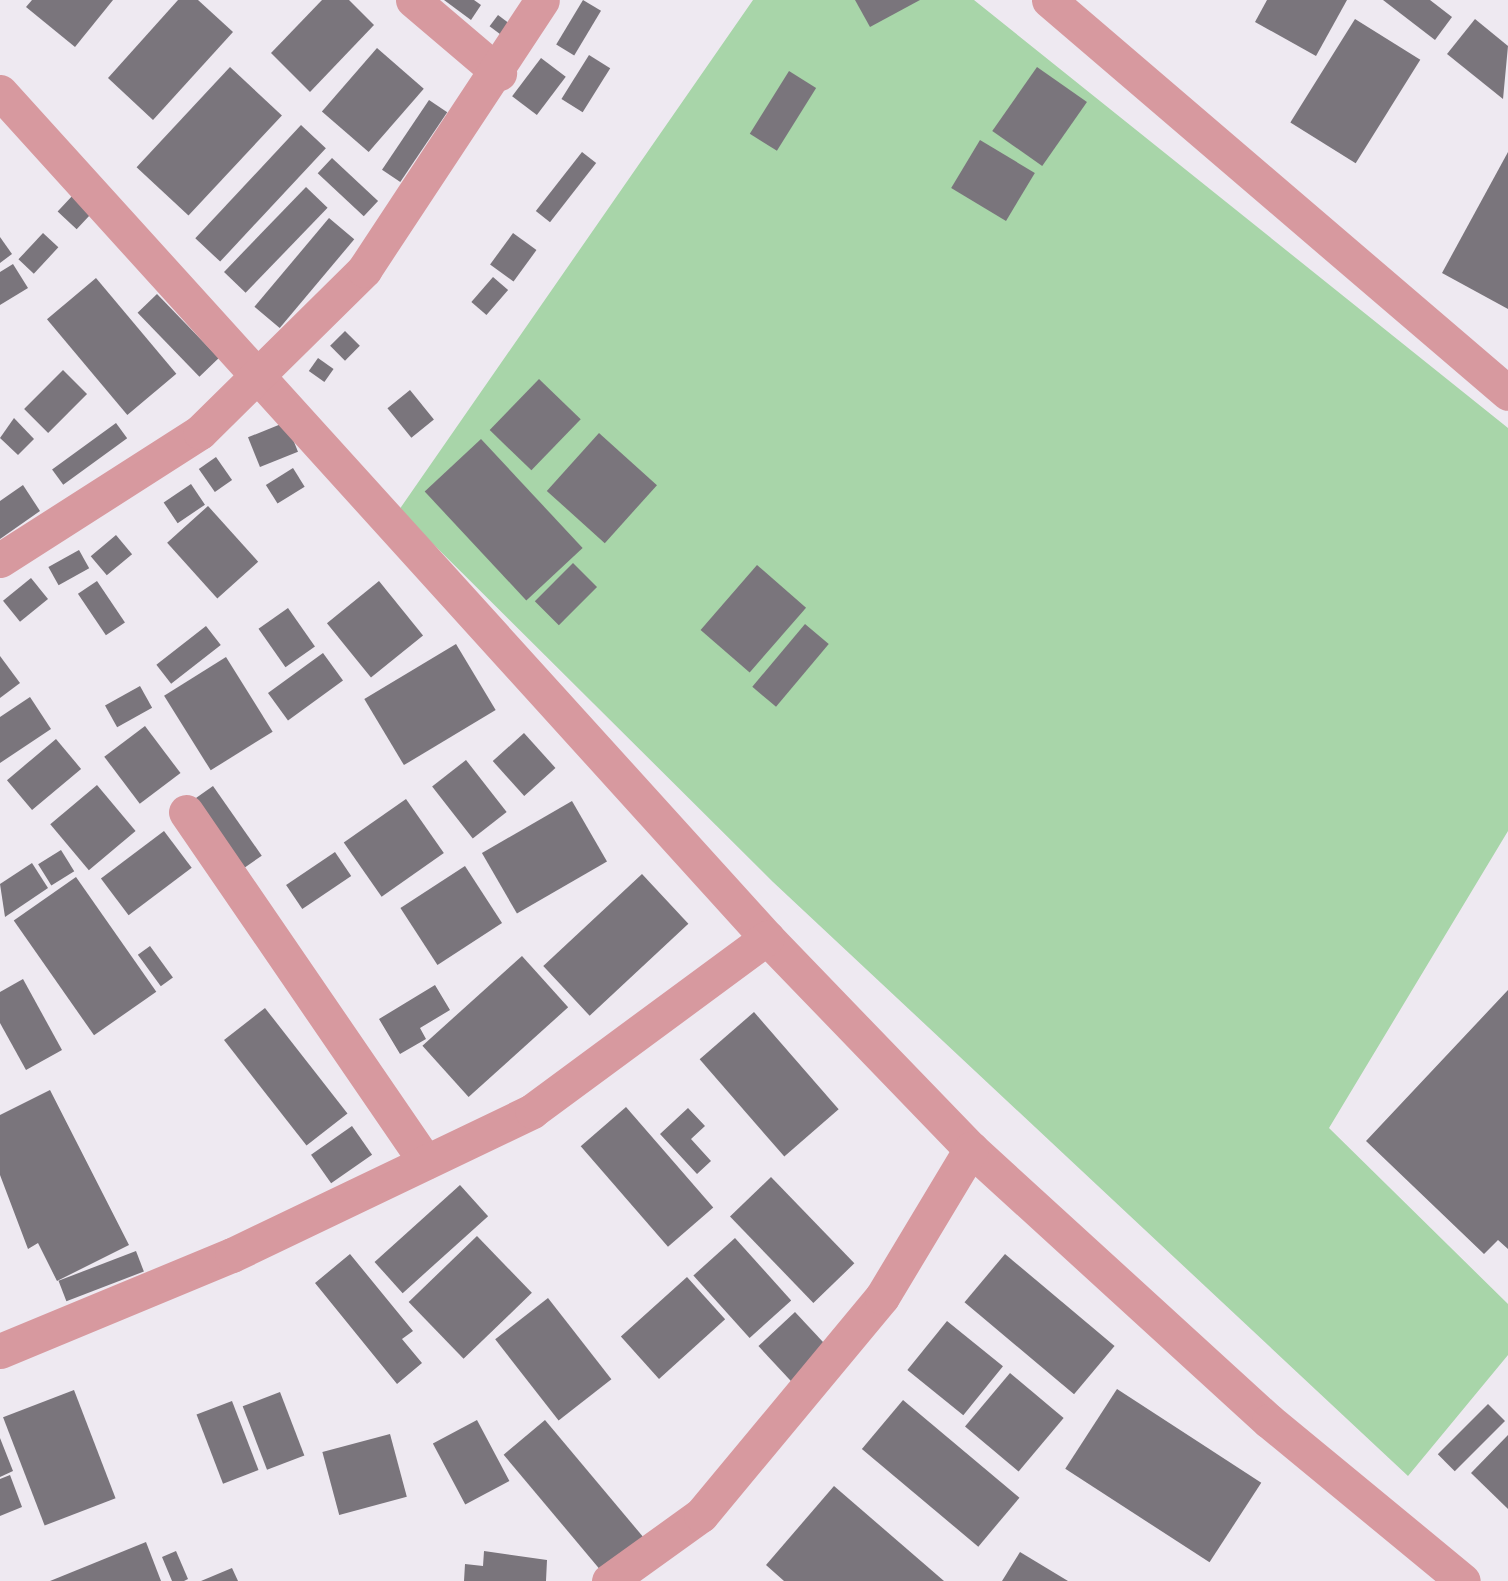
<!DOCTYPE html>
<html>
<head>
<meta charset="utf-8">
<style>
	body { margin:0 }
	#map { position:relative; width:1508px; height:1581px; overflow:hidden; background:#eee9f1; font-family:"Libre Baskerville",serif }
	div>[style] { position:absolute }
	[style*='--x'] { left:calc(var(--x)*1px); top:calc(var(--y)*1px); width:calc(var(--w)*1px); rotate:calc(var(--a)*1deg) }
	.green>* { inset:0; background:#a8d5a9 }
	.building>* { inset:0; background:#7a757c; transform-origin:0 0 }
	.street>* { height:35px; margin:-17.5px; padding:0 17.5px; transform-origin:17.5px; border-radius:17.5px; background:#d7999f }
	span { translate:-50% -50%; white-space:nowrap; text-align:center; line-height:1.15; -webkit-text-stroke:7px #eee9f1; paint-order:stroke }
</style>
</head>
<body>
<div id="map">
	<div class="green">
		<i style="clip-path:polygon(753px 0,974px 0,1508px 428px,1508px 831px,1329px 1128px,1508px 1304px,1508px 1355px,1408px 1476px,773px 882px,399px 510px)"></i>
	</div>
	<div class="building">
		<i style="clip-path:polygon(32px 0,113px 0,75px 47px,26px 7px)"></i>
		<i style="clip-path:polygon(178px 0,198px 0,233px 32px,153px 120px,108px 78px)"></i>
		<i style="clip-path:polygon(322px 0,349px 0,374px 25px,310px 92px,271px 53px)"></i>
		<i style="clip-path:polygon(444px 0,474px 0,481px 5px,471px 20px)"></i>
		<i style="left:583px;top:0;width:21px;height:52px;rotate:31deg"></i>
		<i style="clip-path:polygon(855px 0,920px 0,870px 27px)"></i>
		<i style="clip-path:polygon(1267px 0,1347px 0,1316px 56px,1255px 22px)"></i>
		<i style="clip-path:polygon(1383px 0,1430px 0,1452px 17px,1435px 40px)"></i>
		<i style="left:498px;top:15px;width:15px;height:14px;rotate:37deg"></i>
		<i style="left:1355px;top:19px;width:77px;height:122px;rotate:32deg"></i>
		<i style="clip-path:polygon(1475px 19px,1508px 46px,1503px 99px,1447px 54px)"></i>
		<i style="left:377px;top:48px;width:62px;height:84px;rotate:41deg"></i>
		<i style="left:589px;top:55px;width:25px;height:52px;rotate:32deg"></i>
		<i style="left:541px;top:58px;width:31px;height:48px;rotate:37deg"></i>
		<i style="left:230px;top:67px;width:71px;height:137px;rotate:43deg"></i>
		<i style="left:1037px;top:67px;width:61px;height:78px;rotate:35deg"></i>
		<i style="left:789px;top:71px;width:32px;height:74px;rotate:32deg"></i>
		<i style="left:429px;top:100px;width:22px;height:84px;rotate:34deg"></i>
		<i style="left:301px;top:125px;width:34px;height:155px;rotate:43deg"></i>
		<i style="left:980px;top:140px;width:64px;height:56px;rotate:31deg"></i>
		<i style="left:582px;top:152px;width:18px;height:75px;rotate:38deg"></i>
		<i style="clip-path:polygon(1508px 152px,1508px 309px,1442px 273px)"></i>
		<i style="left:332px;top:158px;width:63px;height:21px;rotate:43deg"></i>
		<i style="left:306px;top:187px;width:30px;height:118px;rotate:44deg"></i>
		<i style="left:74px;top:194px;width:26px;height:24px;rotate:43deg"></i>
		<i style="left:329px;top:218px;width:33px;height:116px;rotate:40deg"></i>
		<i style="left:43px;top:233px;width:21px;height:36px;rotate:43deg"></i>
		<i style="left:513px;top:233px;width:29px;height:39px;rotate:36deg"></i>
		<i style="clip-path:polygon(0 237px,12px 254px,0 263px)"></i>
		<i style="clip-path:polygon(13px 264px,28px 288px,0 305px,0 272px)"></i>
		<i style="left:493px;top:277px;width:20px;height:33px;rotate:41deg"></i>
		<i style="left:96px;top:278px;width:125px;height:64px;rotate:50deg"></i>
		<i style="left:157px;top:294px;width:89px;height:27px;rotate:46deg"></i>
		<i style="left:345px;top:331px;width:21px;height:21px;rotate:45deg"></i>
		<i style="left:318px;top:358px;width:19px;height:16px;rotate:35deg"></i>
		<i style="left:63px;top:370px;width:34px;height:55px;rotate:45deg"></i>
		<i style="left:539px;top:379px;width:58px;height:71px;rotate:44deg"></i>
		<i style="left:410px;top:390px;width:38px;height:29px;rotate:51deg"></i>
		<i style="clip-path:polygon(14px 418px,34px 439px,18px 455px,0 438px)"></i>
		<i style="left:286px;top:422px;width:32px;height:41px;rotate:68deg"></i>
		<i style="left:116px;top:423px;width:19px;height:79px;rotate:54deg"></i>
		<i style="left:599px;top:433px;width:78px;height:78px;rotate:42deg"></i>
		<i style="left:481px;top:439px;width:149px;height:77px;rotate:47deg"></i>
		<i style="left:216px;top:457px;width:28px;height:21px;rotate:55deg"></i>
		<i style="left:293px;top:468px;width:22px;height:32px;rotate:58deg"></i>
		<i style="left:191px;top:484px;width:25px;height:33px;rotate:56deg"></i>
		<i style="clip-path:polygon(23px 485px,40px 511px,0 539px,0 501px)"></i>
		<i style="left:208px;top:506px;width:75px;height:55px;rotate:48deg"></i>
		<i style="left:116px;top:535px;width:25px;height:33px;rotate:50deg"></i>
		<i style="left:79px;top:550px;width:21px;height:35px;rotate:61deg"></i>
		<i style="left:573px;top:563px;width:34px;height:54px;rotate:45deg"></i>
		<i style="left:757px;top:565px;width:65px;height:86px;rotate:41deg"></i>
		<i style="left:31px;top:578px;width:27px;height:36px;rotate:51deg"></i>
		<i style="left:97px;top:581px;width:50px;height:23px;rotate:56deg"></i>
		<i style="left:379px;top:581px;width:70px;height:67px;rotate:51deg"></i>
		<i style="left:288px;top:608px;width:47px;height:36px;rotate:55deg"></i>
		<i style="left:805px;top:624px;width:31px;height:82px;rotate:40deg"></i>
		<i style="left:206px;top:626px;width:24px;height:63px;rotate:52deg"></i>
		<i style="left:456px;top:644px;width:77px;height:107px;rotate:59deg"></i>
		<i style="left:323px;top:653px;width:34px;height:68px;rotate:54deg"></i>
		<i style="clip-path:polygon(0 656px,20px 683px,0 698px)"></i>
		<i style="left:226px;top:657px;width:88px;height:73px;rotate:58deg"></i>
		<i style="left:140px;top:686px;width:25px;height:40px;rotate:61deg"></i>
		<i style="clip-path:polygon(30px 697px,51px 729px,0 763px,0 717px)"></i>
		<i style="left:145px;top:726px;width:59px;height:51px;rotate:53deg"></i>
		<i style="left:524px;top:733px;width:47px;height:42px;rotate:48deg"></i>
		<i style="left:56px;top:739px;width:39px;height:64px;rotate:50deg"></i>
		<i style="left:466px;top:760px;width:66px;height:43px;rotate:52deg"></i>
		<i style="left:97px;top:785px;width:60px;height:61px;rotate:50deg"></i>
		<i style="left:213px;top:786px;width:85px;height:29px;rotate:55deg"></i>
		<i style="left:406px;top:799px;width:66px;height:76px;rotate:55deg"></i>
		<i style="left:572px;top:801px;width:70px;height:104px;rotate:60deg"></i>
		<i style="left:164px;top:831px;width:46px;height:79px;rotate:53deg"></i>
		<i style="left:61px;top:850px;width:25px;height:27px;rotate:58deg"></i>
		<i style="left:335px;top:852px;width:29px;height:59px;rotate:56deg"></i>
		<i style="clip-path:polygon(32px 863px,48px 888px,5px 917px,0 884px)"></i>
		<i style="left:465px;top:866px;width:68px;height:77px;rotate:57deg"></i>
		<i style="left:642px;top:874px;width:68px;height:135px;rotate:47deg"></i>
		<i style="left:76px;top:877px;width:140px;height:76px;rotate:55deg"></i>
		<i style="left:150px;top:946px;width:39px;height:15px;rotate:54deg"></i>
		<i style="left:522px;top:956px;width:69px;height:134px;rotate:48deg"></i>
		<i style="clip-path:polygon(23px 979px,62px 1050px,26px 1070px,0 1023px,0 992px)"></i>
		<i style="clip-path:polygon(435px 985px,450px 1010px,420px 1028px,426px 1039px,400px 1054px,379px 1019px)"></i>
		<i style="clip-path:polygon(1508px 990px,1508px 1249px,1498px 1240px,1484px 1254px,1366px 1141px)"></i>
		<i style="left:265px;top:1008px;width:134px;height:52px;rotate:52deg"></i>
		<i style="left:754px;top:1012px;width:129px;height:72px;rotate:49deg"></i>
		<i style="clip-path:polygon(50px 1090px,129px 1245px,57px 1281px,38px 1243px,28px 1249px,0 1175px,0 1115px)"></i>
		<i style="left:626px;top:1107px;width:133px;height:60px;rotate:49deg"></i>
		<i style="clip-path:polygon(688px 1108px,705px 1126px,691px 1139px,711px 1161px,697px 1174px,660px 1134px)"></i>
		<i style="left:352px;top:1126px;width:35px;height:50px;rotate:55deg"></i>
		<i style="left:771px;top:1177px;width:120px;height:57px;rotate:46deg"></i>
		<i style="left:460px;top:1185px;width:42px;height:115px;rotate:48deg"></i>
		<i style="left:477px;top:1236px;width:79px;height:95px;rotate:46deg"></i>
		<i style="left:735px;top:1238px;width:84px;height:56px;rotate:48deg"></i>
		<i style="left:136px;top:1251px;width:22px;height:83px;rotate:69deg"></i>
		<i style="clip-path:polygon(350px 1254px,413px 1331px,402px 1339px,422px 1363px,397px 1384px,315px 1283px)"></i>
		<i style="left:1005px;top:1254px;width:143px;height:63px;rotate:40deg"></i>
		<i style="left:687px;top:1277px;width:57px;height:89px;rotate:48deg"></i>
		<i style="left:548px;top:1298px;width:103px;height:67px;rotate:52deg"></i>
		<i style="left:795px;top:1312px;width:51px;height:50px;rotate:47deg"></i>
		<i style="left:947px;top:1321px;width:72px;height:63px;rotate:39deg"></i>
		<i style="left:1010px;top:1373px;width:70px;height:70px;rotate:40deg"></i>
		<i style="left:1117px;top:1389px;width:172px;height:95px;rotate:33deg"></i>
		<i style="left:74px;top:1390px;width:116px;height:76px;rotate:69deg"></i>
		<i style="left:280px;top:1392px;width:68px;height:40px;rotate:69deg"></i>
		<i style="left:903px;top:1400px;width:152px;height:64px;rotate:40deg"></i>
		<i style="left:232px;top:1401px;width:74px;height:38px;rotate:69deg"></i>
		<i style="left:1488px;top:1404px;width:24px;height:71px;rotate:45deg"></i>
		<i style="left:477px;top:1420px;width:69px;height:50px;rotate:62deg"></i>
		<i style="left:545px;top:1420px;width:155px;height:54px;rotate:50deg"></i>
		<i style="left:390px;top:1434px;width:65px;height:70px;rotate:75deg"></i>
		<i style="clip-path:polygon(1508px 1435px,1508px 1509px,1471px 1473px)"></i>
		<i style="clip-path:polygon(0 1438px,13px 1471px,0 1477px)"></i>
		<i style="clip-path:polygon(10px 1475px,22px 1507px,0 1516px,0 1479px)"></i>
		<i style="clip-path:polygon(834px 1486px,944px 1581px,784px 1581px,766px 1565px)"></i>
		<i style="clip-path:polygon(146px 1542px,161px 1581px,50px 1581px)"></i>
		<i style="clip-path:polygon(176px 1551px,188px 1579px,184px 1581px,172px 1581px,162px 1557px)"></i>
		<i style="clip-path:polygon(484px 1551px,547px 1560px,546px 1581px,464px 1581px,465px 1564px,483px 1566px)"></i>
		<i style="clip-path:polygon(1020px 1552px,1068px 1581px,1002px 1581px)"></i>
		<i style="clip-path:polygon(232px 1568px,238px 1581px,201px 1581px)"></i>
	</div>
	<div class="street">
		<i style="--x:413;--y:0;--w:113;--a:40.3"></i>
		<i style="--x:1049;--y:0;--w:604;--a:40.57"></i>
		<i style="--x:0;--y:92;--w:1142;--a:47.8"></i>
		<i style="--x:767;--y:938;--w:293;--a:46"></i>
		<i style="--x:971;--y:1149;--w:403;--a:42.4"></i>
		<i style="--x:1269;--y:1421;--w:251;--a:39.5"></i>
		<i style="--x:0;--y:560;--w:237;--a:-32.6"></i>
		<i style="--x:200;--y:432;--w:231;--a:-44.6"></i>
		<i style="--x:364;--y:270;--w:323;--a:-56.6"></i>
		<i style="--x:186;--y:812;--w:424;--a:55.6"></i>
		<i style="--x:0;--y:1351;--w:251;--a:-22.5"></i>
		<i style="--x:232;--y:1255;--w:333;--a:-25.6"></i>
		<i style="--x:532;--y:1111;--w:292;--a:-36.4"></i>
		<i style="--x:609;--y:1581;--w:113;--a:-35.7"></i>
		<i style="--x:701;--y:1515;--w:283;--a:-50.3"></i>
		<i style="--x:882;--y:1297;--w:173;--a:-59"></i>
	</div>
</div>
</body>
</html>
